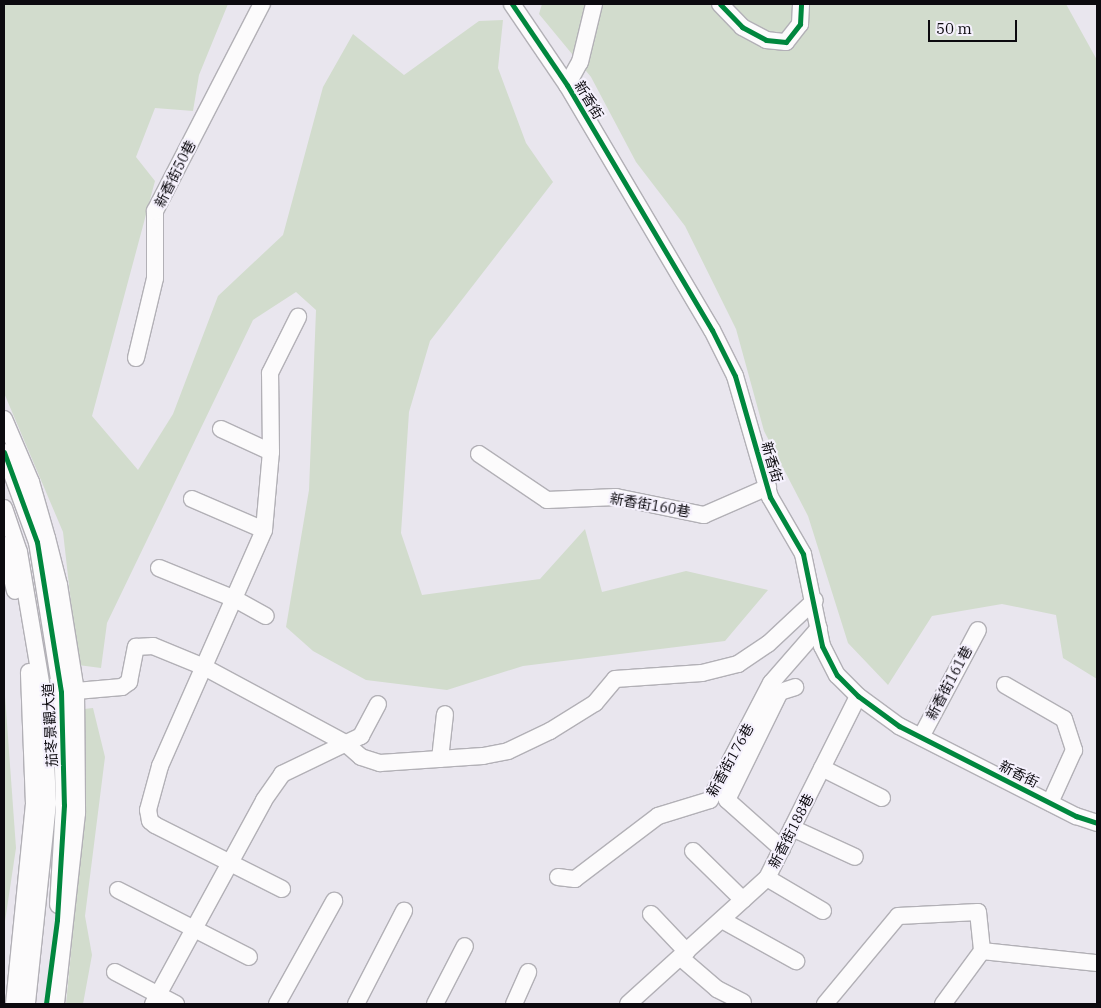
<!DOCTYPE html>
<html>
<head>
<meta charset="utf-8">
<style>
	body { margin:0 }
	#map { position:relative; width:1101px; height:1008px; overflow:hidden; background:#e9e6ee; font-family:"IBM Plex Serif","Noto Sans TC",serif }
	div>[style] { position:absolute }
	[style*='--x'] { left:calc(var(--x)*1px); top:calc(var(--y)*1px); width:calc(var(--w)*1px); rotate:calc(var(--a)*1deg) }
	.green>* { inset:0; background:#d2dccd }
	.roads { filter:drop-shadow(1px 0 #b2b0b6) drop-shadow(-1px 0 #b2b0b6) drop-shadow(0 1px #b2b0b6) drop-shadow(0 -1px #b2b0b6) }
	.minor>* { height:16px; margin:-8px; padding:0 8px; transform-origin:8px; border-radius:8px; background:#fcfbfc }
	.cycleway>* { height:5px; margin:-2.5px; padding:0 2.5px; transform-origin:2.5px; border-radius:2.5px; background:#00873e }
	span { translate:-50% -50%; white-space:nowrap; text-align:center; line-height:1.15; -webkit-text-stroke:4px #f5f1fd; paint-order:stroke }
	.street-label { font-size:14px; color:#0c0a0f }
	.frame { position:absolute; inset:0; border:5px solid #0c0a0f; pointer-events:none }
	.scale { position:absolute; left:928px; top:20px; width:89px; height:22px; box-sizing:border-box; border:2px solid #0c0a0f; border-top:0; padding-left:6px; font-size:15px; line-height:18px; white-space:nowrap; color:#0c0a0f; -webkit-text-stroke:4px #f5f1fd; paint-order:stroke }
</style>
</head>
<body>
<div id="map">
	<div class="green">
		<i style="clip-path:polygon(4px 4px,228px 4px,199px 75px,193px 111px,155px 108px,136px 157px,155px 181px,92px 416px,138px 470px,173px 414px,218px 296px,283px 235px,323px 87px,353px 34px,404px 75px,479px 21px,503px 20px,498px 68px,526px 143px,553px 182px,430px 341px,409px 412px,401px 533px,422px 595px,540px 579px,585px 529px,602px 592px,686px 571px,768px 590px,725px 641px,523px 666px,447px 690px,366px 680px,313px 651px,286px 627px,309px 490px,316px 310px,296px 292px,253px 320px,107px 623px,101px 668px,78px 665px,63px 532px,4px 393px)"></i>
		<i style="clip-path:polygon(542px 4px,1066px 4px,1097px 60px,1097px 679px,1063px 658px,1056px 615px,1002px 604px,932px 616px,888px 685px,848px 643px,808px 516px,764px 431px,736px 329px,685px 226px,636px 162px,591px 77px,539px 14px)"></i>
		<i style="clip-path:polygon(4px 682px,16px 848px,4px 928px)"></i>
		<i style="clip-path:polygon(93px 708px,105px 757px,85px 916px,92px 955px,83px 1004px,66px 1004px,79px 869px,84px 709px)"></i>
	</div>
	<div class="roads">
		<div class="minor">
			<i style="--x:512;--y:4;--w:98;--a:55.8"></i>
			<i style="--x:567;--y:85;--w:285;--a:59.4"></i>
			<i style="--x:712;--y:330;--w:51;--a:63.4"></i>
			<i style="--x:735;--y:376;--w:126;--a:73.9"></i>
			<i style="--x:770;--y:497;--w:66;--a:59.9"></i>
			<i style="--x:803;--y:554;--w:94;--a:78.3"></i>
			<i style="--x:822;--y:646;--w:33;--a:63"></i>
			<i style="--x:837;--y:675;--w:30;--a:45"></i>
			<i style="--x:858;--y:696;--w:51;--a:36.2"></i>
			<i style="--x:899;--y:726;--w:199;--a:27"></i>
			<i style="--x:1076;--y:816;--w:22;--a:18"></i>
			<i style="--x:720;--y:4;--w:32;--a:46"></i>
			<i style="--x:742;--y:27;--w:27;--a:28"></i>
			<i style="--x:766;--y:40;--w:20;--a:6"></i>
			<i style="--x:786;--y:42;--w:23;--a:-52"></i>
			<i style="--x:800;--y:24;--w:20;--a:-87"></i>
			<i style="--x:567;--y:85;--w:26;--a:-61"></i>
			<i style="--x:580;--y:62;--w:60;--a:-76.4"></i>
			<i style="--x:136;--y:358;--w:82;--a:-76.6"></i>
			<i style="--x:155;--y:278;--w:67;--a:-90"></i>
			<i style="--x:155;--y:211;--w:233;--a:-62.7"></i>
			<i style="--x:4;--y:419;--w:69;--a:66.8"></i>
			<i style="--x:31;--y:482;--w:58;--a:74.1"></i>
			<i style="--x:47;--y:538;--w:49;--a:75.7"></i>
			<i style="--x:59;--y:585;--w:107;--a:80.9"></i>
			<i style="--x:76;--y:691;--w:122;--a:89.5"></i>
			<i style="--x:77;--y:813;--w:192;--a:96.3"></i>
			<i style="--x:221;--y:429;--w:55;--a:24.7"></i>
			<i style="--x:4;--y:452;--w:96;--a:69.9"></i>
			<i style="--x:37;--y:542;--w:152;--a:80.9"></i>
			<i style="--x:61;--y:692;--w:113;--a:88.5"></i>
			<i style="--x:64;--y:805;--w:100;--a:93.4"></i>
			<i style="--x:479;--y:454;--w:82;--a:34.1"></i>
			<i style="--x:547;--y:500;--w:69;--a:-2.5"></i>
			<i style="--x:616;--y:497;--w:90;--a:11.6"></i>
			<i style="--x:704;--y:515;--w:70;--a:-23.6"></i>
			<i style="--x:192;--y:499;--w:78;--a:23.3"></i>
			<i style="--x:4;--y:508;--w:46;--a:71.2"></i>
			<i style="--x:19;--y:552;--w:144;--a:80.4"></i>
			<i style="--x:43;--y:694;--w:109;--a:87.4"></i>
			<i style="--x:48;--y:803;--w:202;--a:96"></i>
			<i style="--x:4;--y:545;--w:47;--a:76.6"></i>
			<i style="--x:159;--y:568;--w:82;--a:22.2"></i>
			<i style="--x:235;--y:599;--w:35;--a:29"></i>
			<i style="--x:1005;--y:685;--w:68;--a:30"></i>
			<i style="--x:1064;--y:719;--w:33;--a:72"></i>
			<i style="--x:1074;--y:750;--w:58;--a:114.4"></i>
			<i style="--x:76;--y:691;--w:46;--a:-5"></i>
			<i style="--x:122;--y:687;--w:9;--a:-36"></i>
			<i style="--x:129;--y:682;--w:36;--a:-79"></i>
			<i style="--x:136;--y:647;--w:17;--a:-3"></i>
			<i style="--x:153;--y:646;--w:55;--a:22.4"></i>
			<i style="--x:204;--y:667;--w:160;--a:28.3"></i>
			<i style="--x:345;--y:743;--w:21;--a:41"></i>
			<i style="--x:361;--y:757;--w:20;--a:18"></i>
			<i style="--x:380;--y:763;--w:103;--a:-3.9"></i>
			<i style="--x:483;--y:756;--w:25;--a:-11"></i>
			<i style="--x:508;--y:751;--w:47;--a:-25.5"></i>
			<i style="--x:550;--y:731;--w:53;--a:-31.9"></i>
			<i style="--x:595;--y:703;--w:31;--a:-50"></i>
			<i style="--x:615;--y:679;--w:87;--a:-3.9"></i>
			<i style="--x:702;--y:673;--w:37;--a:-14"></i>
			<i style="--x:738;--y:664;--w:36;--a:-34"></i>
			<i style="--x:768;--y:644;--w:64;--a:-43.1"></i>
			<i style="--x:921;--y:737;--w:121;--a:-62"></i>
			<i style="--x:440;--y:759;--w:45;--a:-83.7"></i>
			<i style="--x:822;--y:768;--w:67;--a:26.6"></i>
			<i style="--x:792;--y:828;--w:69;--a:24.7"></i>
			<i style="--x:782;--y:849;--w:74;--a:-138.3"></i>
			<i style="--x:727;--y:800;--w:120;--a:-63.9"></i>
			<i style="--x:780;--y:692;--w:16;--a:-18"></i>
			<i style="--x:693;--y:851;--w:70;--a:44.4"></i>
			<i style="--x:558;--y:877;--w:17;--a:7"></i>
			<i style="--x:575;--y:879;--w:104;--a:-37.2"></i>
			<i style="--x:658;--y:816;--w:54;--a:-17.1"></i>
			<i style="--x:710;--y:800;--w:132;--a:-62.5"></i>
			<i style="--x:771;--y:683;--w:73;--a:-48.9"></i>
			<i style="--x:767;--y:878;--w:65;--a:30.5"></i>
			<i style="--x:282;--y:889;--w:142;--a:-153.3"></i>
			<i style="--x:155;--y:825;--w:6;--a:-141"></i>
			<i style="--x:150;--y:821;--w:11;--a:-100"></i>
			<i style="--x:148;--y:810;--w:46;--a:-74.7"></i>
			<i style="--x:160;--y:766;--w:258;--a:-66.2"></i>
			<i style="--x:264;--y:530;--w:78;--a:-84.9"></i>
			<i style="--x:271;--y:452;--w:79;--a:-90.7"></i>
			<i style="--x:270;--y:373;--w:63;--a:-63.4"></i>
			<i style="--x:118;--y:890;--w:147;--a:27.1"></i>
			<i style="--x:651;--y:914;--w:52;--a:46.5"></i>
			<i style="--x:722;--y:920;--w:85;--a:29"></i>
			<i style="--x:982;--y:951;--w:116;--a:6"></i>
			<i style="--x:681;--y:958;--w:48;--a:40.7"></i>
			<i style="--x:717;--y:989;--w:29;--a:27"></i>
			<i style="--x:115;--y:972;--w:69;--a:27.7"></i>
			<i style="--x:14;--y:1004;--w:201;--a:-84.3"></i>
			<i style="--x:34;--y:804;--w:132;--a:-92.2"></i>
			<i style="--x:153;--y:1004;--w:232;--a:-61.4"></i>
			<i style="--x:264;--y:800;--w:32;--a:-55"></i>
			<i style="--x:282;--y:774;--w:88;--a:-25.7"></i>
			<i style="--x:361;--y:736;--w:36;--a:-62"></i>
			<i style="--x:277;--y:1004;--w:118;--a:-61"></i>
			<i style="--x:356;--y:1004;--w:105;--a:-62.7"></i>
			<i style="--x:435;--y:1004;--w:65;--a:-62.7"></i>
			<i style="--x:514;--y:1004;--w:35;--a:-66"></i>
			<i style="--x:628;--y:1004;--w:188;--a:-42.2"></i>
			<i style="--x:767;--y:878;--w:203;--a:-63.4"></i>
			<i style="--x:825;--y:1004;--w:114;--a:-50.3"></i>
			<i style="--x:898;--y:916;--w:80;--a:-2.9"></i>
			<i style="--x:978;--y:912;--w:39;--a:84"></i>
			<i style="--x:982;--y:951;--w:66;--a:126.3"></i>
		</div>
	</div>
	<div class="cycleway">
		<i style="--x:512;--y:4;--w:98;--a:55.8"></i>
		<i style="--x:567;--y:85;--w:285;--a:59.4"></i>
		<i style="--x:712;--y:330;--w:51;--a:63.4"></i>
		<i style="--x:735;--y:376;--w:126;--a:73.9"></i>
		<i style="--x:770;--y:497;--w:66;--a:59.9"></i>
		<i style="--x:803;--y:554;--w:94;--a:78.3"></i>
		<i style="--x:822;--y:646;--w:33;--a:63"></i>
		<i style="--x:837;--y:675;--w:30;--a:45"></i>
		<i style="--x:858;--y:696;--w:51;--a:36.2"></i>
		<i style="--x:899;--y:726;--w:199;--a:27"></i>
		<i style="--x:1076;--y:816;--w:22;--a:18"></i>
		<i style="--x:720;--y:4;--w:32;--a:46"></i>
		<i style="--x:742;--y:27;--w:27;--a:28"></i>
		<i style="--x:766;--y:40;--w:20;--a:6"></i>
		<i style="--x:786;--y:42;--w:23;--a:-52"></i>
		<i style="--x:800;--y:24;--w:20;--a:-87"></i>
		<i style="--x:4;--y:452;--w:96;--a:69.9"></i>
		<i style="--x:37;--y:542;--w:152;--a:80.9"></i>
		<i style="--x:61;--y:692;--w:113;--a:88.5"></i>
		<i style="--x:64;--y:805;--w:115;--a:93.5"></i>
		<i style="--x:57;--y:920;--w:85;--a:97.5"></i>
	</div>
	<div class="street-label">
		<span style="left:589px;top:100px;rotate:59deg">新香街</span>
		<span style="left:175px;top:174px;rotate:-63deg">新香街50巷</span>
		<span style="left:772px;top:462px;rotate:74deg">新香街</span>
		<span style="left:650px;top:505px;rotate:10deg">新香街160巷</span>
		<span style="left:949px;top:683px;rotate:-62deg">新香街161巷</span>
		<span style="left:50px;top:725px;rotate:-93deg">茄苳景觀大道</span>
		<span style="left:730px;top:760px;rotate:-61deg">新香街176巷</span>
		<span style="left:1019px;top:774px;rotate:27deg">新香街</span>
		<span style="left:791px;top:831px;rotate:-63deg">新香街188巷</span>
	</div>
	<div class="frame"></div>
	<div class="scale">50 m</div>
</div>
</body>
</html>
